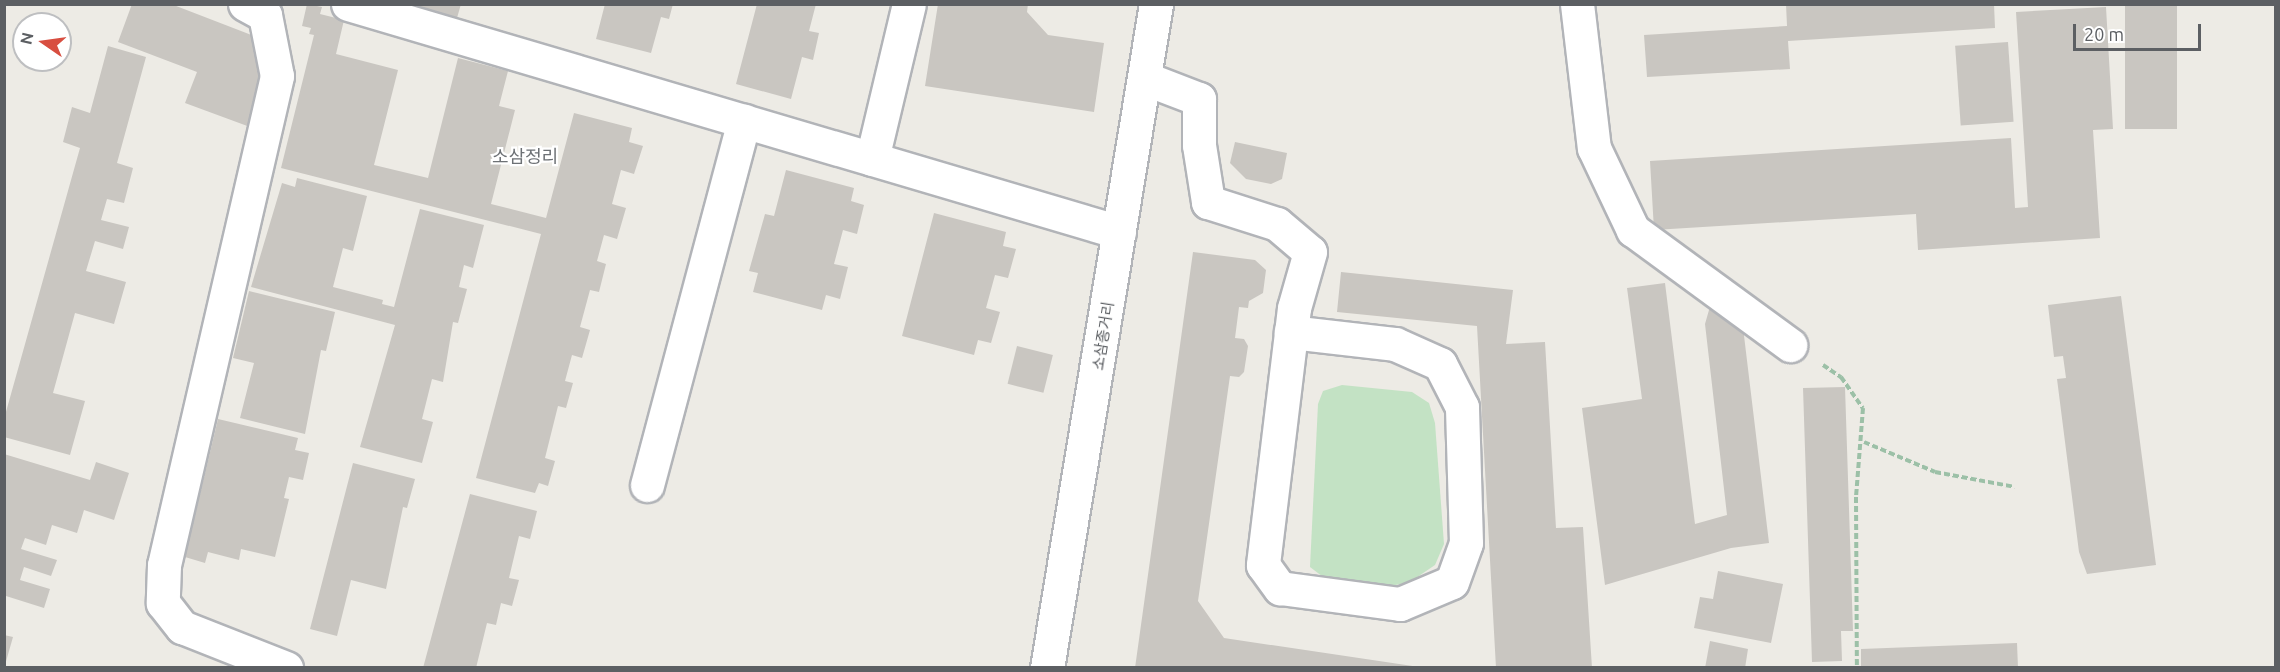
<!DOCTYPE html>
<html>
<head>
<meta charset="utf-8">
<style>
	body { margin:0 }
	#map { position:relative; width:2280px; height:672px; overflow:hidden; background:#edebe5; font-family:Ubuntu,"Noto Sans KR",sans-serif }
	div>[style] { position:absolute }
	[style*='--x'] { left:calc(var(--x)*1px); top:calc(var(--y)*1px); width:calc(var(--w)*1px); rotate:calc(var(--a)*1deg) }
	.green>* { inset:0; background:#c3e2c4 }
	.building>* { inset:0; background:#c9c6c1; transform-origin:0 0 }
	.path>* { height:4px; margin-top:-2px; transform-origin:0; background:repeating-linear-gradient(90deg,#9cc0a7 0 6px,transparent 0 9px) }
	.roads { filter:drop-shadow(2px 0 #b2b4b8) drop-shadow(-2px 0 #b2b4b8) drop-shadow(0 2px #b2b4b8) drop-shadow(0 -2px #b2b4b8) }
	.minor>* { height:33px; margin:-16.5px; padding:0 16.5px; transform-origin:16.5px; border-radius:16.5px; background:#fff }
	span { translate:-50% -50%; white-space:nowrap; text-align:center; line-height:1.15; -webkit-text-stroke:4.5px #fff; paint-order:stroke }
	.street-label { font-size:15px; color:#5c5f63 }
	.quarter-label { font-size:18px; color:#6d7175 }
	.frame { position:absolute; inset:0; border:6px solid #5c5f63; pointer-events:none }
	.north { position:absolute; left:12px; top:12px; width:60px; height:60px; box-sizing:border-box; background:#fff; border:2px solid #bebfc1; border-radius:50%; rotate:283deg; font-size:16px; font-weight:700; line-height:24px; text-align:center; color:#5c5f63 }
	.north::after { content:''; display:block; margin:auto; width:21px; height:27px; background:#d84e40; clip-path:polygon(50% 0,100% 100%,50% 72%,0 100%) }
	.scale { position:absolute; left:2073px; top:24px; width:128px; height:27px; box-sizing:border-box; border:3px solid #5c5f63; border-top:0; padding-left:8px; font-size:18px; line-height:21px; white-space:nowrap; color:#5c5f63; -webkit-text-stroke:4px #fff; paint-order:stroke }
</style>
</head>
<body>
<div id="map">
	<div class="green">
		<i style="clip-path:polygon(1342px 385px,1412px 392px,1429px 403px,1435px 423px,1444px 544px,1435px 565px,1410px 582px,1381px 588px,1331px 583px,1310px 567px,1318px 404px,1323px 391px)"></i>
	</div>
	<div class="building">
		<i style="clip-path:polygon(132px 4px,171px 4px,254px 36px,268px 77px,250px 127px,185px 103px,197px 72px,118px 42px)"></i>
		<i style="clip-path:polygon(307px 4px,322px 7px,320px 14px,344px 20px,336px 54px,398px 70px,374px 165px,428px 178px,458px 58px,508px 71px,499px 106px,515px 110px,491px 204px,546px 218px,574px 113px,632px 128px,629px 142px,643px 146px,634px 174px,621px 170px,612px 204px,626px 208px,617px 239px,604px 235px,597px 261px,606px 264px,599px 292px,590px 290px,580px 327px,590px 330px,582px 358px,572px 355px,565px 381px,573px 383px,566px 408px,558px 406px,545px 458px,555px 461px,548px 486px,539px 483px,535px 493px,476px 478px,541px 234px,281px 168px,314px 35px,309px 34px,311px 28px,302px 26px)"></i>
		<i style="clip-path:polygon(410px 4px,461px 4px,457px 18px)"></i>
		<i style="clip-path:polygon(605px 4px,673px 4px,669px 19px,661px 17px,651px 53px,596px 39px)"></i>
		<i style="clip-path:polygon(757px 4px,816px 4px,809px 31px,819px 33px,813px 60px,802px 57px,791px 99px,736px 84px)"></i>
		<i style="clip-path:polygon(938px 4px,1028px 4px,1027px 12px,1048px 35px,1104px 43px,1094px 112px,925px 86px)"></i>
		<i style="clip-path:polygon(1786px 4px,1994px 4px,1995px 28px,1788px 41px,1790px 69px,1647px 77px,1644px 35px,1787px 26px)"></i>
		<i style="left:2125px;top:4px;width:52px;height:125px"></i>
		<i style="clip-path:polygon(2106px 7px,2113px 129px,2093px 130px,2100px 238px,1918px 250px,1916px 214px,1654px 230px,1650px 161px,2011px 138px,2015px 208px,2028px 207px,2016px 12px)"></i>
		<i style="left:2008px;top:42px;width:80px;height:53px;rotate:86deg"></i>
		<i style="clip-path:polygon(108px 46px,146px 57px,117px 163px,133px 168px,124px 203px,107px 199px,101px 220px,129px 227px,123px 249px,95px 241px,86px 271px,126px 282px,114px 324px,75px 313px,53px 393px,85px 401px,70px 455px,4px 437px,4px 419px,80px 148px,63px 142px,72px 107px,90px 113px)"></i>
		<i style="clip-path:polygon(1235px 142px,1287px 153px,1282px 179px,1271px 184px,1246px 179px,1230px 163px)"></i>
		<i style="clip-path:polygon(786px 170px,854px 188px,851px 201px,864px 205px,857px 234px,843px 230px,834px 264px,848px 267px,840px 299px,826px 295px,822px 310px,753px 292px,758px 273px,749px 271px,765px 214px,774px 216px)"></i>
		<i style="clip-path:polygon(297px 178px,367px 196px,353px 251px,343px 248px,333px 287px,383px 300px,382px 304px,394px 307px,420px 209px,484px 225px,473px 268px,464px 265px,459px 287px,467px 289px,458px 323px,453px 322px,443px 382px,432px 379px,422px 419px,433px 422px,422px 463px,360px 447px,395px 325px,251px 287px,282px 183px,295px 187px)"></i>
		<i style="clip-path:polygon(934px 213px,1006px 232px,1003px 246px,1016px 249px,1008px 278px,995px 275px,986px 308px,1000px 312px,991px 343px,978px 340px,974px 355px,902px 336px)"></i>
		<i style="clip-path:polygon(1193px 252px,1255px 260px,1266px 270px,1263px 293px,1249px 301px,1248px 308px,1239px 307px,1235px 338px,1244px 339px,1248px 346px,1244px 372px,1239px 377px,1230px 376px,1198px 601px,1224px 638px,1426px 668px,1135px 668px)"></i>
		<i style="clip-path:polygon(1341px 272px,1513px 290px,1506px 344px,1545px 342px,1556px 528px,1583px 527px,1592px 668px,1496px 668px,1477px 326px,1337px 312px)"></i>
		<i style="clip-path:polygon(1665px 283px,1695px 524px,1727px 515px,1705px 324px,1713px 296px,1742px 319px,1769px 543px,1731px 548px,1605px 585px,1582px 408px,1642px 399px,1627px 288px)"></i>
		<i style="clip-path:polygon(249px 291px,335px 312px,326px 351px,321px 350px,305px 434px,240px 418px,254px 363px,233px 358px)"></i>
		<i style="clip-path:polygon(2121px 296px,2156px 565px,2087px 574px,2079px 552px,2057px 379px,2066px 378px,2063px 356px,2054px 357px,2048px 305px)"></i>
		<i style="left:1017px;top:346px;width:37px;height:39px;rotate:14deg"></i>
		<i style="clip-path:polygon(1845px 387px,1853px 631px,1841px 631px,1842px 661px,1812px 662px,1803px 388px)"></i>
		<i style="clip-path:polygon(218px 419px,298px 438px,295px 450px,309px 453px,303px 480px,289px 477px,284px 498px,289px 499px,275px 557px,241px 549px,239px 560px,208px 552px,205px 563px,185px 557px)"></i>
		<i style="clip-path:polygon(4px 454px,90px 480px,96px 462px,129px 473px,114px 520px,84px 510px,77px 533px,52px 525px,46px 545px,25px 538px,21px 549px,57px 560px,51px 576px,24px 567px,20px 580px,50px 589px,44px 608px,6px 596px,4px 600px)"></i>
		<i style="clip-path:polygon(353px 463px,415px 479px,407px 508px,403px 507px,386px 589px,351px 580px,337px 636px,310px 629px)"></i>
		<i style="clip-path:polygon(470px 494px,537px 511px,530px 539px,519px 536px,509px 578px,519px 580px,512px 606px,501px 603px,496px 625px,487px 623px,476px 668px,423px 668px)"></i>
		<i style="clip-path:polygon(1718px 571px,1783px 584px,1771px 643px,1694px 628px,1700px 597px,1713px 599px)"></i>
		<i style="clip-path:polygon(4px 635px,13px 637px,5px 665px,4px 665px)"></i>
		<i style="clip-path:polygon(1710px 641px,1748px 649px,1745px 668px,1705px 668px)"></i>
		<i style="clip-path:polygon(2017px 643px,2018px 668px,1861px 668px,1861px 649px)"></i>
	</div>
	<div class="path">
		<i style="--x:1823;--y:365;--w:22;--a:34"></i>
		<i style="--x:1841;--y:377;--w:38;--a:55"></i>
		<i style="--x:1863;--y:408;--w:89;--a:94.5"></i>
		<i style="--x:1856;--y:497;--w:171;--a:89.7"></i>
		<i style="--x:1864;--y:442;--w:77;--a:22.9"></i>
		<i style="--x:1935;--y:472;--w:81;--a:10.6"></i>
	</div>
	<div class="roads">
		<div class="minor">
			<i style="--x:245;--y:4;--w:23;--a:29"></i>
			<i style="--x:265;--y:15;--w:62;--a:78.9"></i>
			<i style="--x:277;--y:76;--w:502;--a:103.01"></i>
			<i style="--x:164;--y:565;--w:38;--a:92"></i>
			<i style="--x:163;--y:603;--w:31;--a:52"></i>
			<i style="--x:182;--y:627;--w:112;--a:21.5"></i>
			<i style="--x:348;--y:4;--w:804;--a:16.47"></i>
			<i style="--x:1577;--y:4;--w:145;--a:83.3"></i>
			<i style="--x:1594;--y:148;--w:91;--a:64.6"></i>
			<i style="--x:1633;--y:230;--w:195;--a:36.2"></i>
			<i style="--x:1144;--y:78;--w:59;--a:20.9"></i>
			<i style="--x:1199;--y:99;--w:46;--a:90"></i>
			<i style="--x:1199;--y:145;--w:58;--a:81"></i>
			<i style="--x:1208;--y:202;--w:72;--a:17.7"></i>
			<i style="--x:1277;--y:224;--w:43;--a:40.3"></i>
			<i style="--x:1310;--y:252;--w:58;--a:105.9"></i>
			<i style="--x:1294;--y:308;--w:259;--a:96.9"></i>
			<i style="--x:1263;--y:565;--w:29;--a:54"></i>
			<i style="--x:1280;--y:588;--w:121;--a:7.6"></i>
			<i style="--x:1400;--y:604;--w:56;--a:-22.9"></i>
			<i style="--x:1452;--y:582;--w:41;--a:-70.3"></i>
			<i style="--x:1466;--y:543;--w:136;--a:-91.7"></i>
			<i style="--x:1462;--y:407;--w:48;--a:-117.1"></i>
			<i style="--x:1440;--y:364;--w:49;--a:-156"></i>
			<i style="--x:1395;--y:344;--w:105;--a:-173.4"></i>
			<i style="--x:872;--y:159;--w:159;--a:-76.6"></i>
			<i style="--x:647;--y:485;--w:377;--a:-75.1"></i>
			<i style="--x:1047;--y:668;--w:673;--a:-80.68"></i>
		</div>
	</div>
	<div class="street-label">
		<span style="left:1103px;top:336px;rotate:-81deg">소삼종거리</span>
	</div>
	<div class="quarter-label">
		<span style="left:525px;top:156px">소삼정리</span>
	</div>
	<div class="frame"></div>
	<div class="north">N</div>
	<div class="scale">20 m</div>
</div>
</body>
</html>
